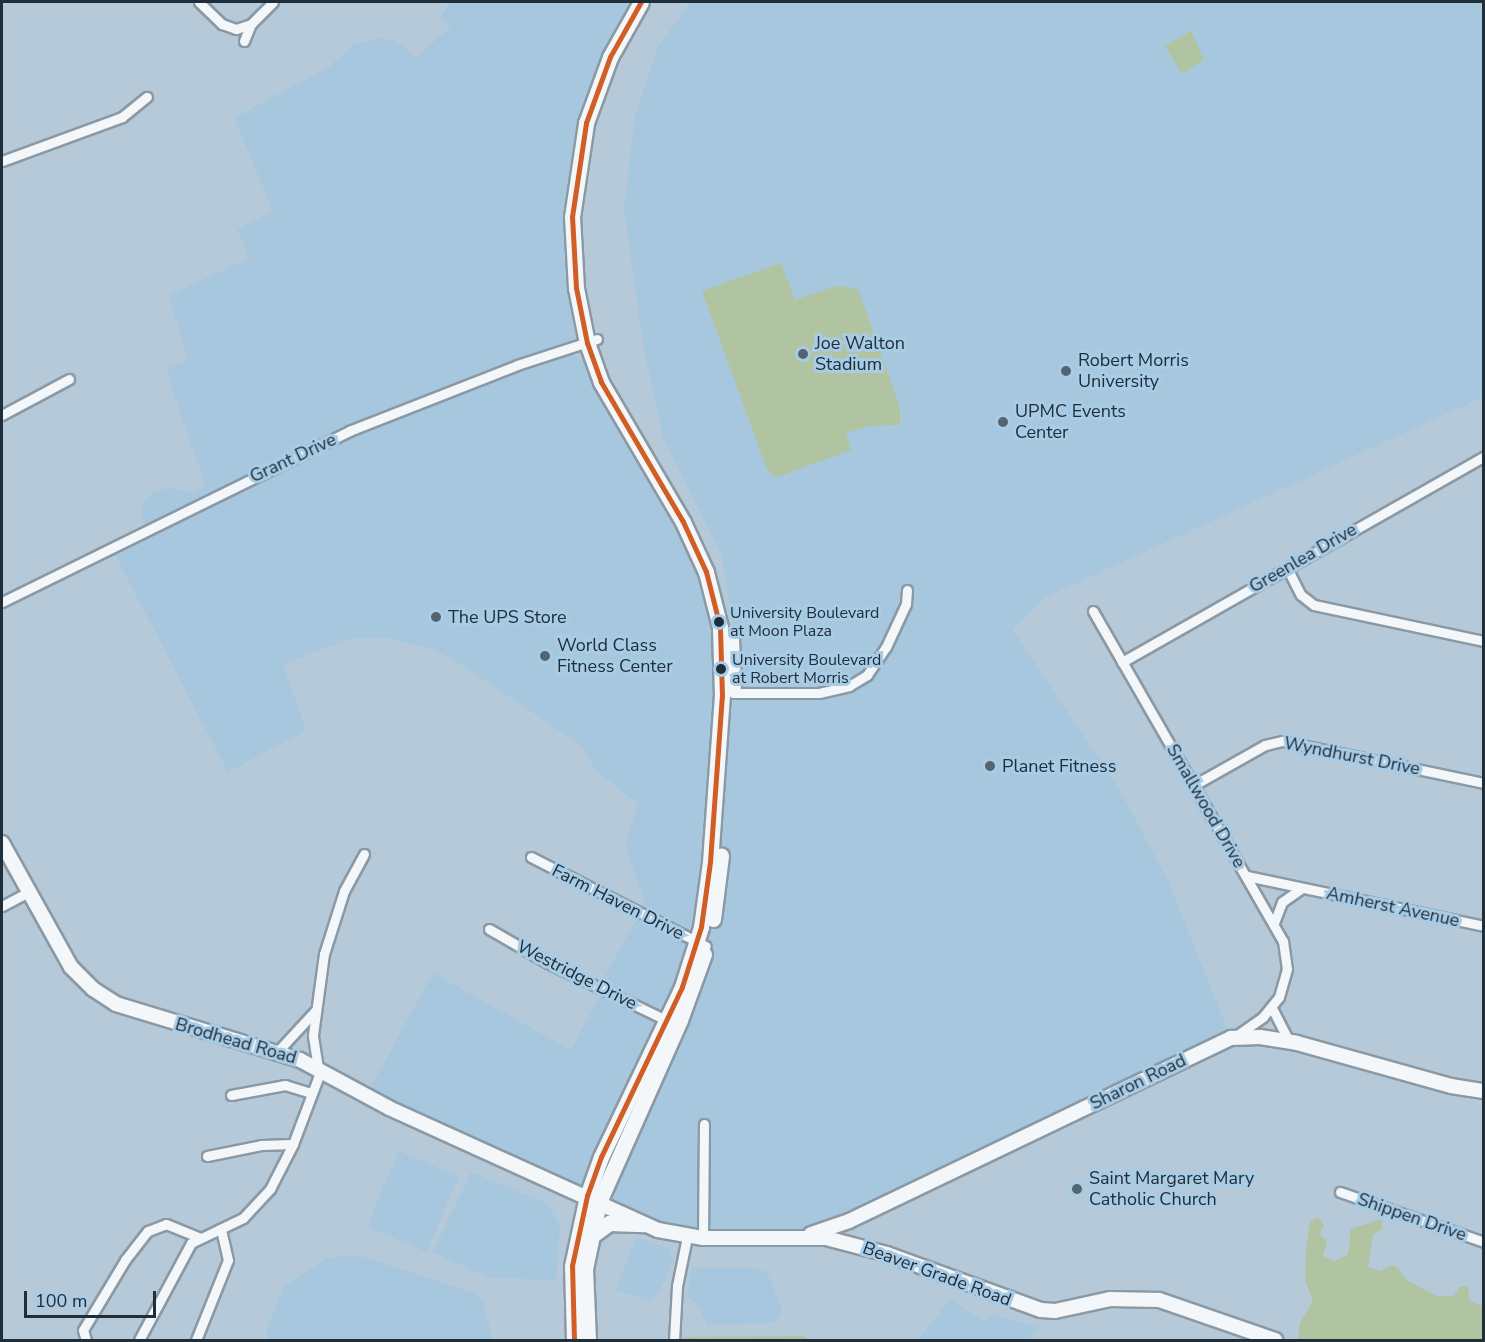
<!DOCTYPE html>
<html>
<head>
<meta charset="utf-8">
<style>
	body { margin:0 }
	#map { position:relative; width:1485px; height:1342px; overflow:hidden; background:#b6c9d8; font-family:"Nunito Sans",sans-serif }
	div>[style] { position:absolute }
	[style*='--x'] { left:calc(var(--x)*1px); top:calc(var(--y)*1px); width:calc(var(--w)*1px); rotate:calc(var(--a)*1deg) }
	.built>* { inset:0; background:#a7c7df; transform-origin:0 0 }
	.green>* { inset:0; background:#b0c4a2 }
	.roads { filter:drop-shadow(2px 0 #8a99a4) drop-shadow(-2px 0 #8a99a4) drop-shadow(0 2px #8a99a4) drop-shadow(0 -2px #8a99a4) }
	.street>* { height:9px; margin:-4.5px; padding:0 4.5px; transform-origin:4.5px; border-radius:4.5px; background:#f4f7f9 }
	.secondary>* { height:14px; margin:-7px; padding:0 7px; transform-origin:7px; border-radius:7px; background:#f4f7f9 }
	.primary>* { height:15px; margin:-7.5px; padding:0 7.5px; transform-origin:7.5px; border-radius:7.5px; background:#f4f7f9 }
	.bus-1>* { height:4.5px; margin:-2.25px; padding:0 2.25px; transform-origin:2.25px; border-radius:2.25px; background:#d25d25 }
	.dots>* { width:16px; height:16px; translate:-50% -50%; box-sizing:border-box; border:3px solid #a8cbe6; border-radius:50% }
	span { translate:-50% -50%; white-space:nowrap; text-align:center; line-height:1.15; -webkit-text-stroke:6px #a8cbe6; paint-order:stroke }
	.bus-label { font-size:16px; color:#202e39 }
	.left { translate:0 -50%; text-align:left }
	.poi-label { font-size:18px; color:#202e39 }
	.street-label { font-size:18px; color:#202e39 }
	.frame { position:absolute; inset:0; border:3px solid #202e39; pointer-events:none }
	.scale { position:absolute; left:24px; top:1291px; width:132px; height:27px; box-sizing:border-box; border:3px solid #202e39; border-top:0; padding-left:8px; font-size:18px; line-height:21px; white-space:nowrap; color:#202e39; -webkit-text-stroke:4px #a8cbe6; paint-order:stroke }
</style>
</head>
<body>
<div id="map">
	<div class="built">
		<i style="clip-path:polygon(450px 2px,641px 2px,610px 57px,574px 196px,587px 343px,398px 411px,143px 530px,142px 506px,151px 494px,169px 487px,195px 493px,205px 484px,170px 383px,168px 368px,188px 361px,169px 295px,250px 258px,237px 229px,273px 211px,234px 118px,329px 67px,353px 44px,378px 38px,396px 41px,416px 58px,451px 26px,440px 18px)"></i>
		<i style="clip-path:polygon(691px 2px,1483px 2px,1483px 397px,1044px 598px,1012px 629px,1122px 794px,1168px 881px,1231px 1038px,809px 1235px,687px 1237px,367px 1094px,433px 973px,571px 1050px,601px 994px,603px 980px,645px 903px,625px 845px,638px 804px,595px 770px,582px 746px,453px 659px,428px 648px,385px 638px,350px 639px,283px 664px,306px 731px,228px 772px,113px 551px,395px 418px,516px 371px,573px 355px,584px 361px,605px 409px,693px 561px,712px 629px,714px 664px,723px 688px,744px 690px,722px 556px,664px 440px,643px 345px,624px 209px,635px 116px,658px 46px)"></i>
		<i style="left:399px;top:1151px;width:65px;height:82px;rotate:23deg"></i>
		<i style="clip-path:polygon(471px 1172px,548px 1204px,560px 1226px,556px 1281px,487px 1277px,433px 1252px)"></i>
		<i style="clip-path:polygon(637px 1238px,668px 1248px,673px 1260px,659px 1293px,651px 1301px,615px 1290px)"></i>
		<i style="clip-path:polygon(358px 1255px,473px 1293px,483px 1302px,493px 1340px,266px 1340px,267px 1327px,285px 1286px,327px 1258px)"></i>
		<i style="clip-path:polygon(691px 1268px,754px 1268px,767px 1272px,781px 1306px,781px 1316px,773px 1323px,707px 1325px,697px 1304px,687px 1297px)"></i>
		<i style="clip-path:polygon(950px 1299px,985px 1322px,993px 1314px,1039px 1328px,1029px 1340px,918px 1340px)"></i>
	</div>
	<div class="green">
		<i style="clip-path:polygon(1191px 31px,1204px 60px,1182px 74px,1165px 46px)"></i>
		<i style="clip-path:polygon(781px 263px,795px 300px,836px 286px,858px 289px,900px 407px,900px 425px,869px 426px,846px 433px,851px 450px,775px 478px,766px 467px,702px 291px)"></i>
		<i style="clip-path:polygon(1318px 1217px,1324px 1225px,1320px 1235px,1327px 1241px,1323px 1256px,1335px 1261px,1348px 1254px,1351px 1229px,1381px 1219px,1383px 1228px,1373px 1235px,1368px 1267px,1381px 1271px,1392px 1265px,1398px 1268px,1406px 1280px,1437px 1296px,1454px 1296px,1460px 1286px,1468px 1287px,1470px 1301px,1483px 1306px,1483px 1340px,1298px 1340px,1300px 1323px,1313px 1301px,1305px 1280px,1306px 1250px,1310px 1221px)"></i>
		<i style="clip-path:polygon(804px 1336px,809px 1340px,682px 1340px,682px 1337px)"></i>
	</div>
	<div class="roads">
		<div class="street">
			<i style="--x:199;--y:2;--w:32;--a:44"></i>
			<i style="--x:222;--y:24;--w:15;--a:20"></i>
			<i style="--x:236;--y:29;--w:16;--a:-18"></i>
			<i style="--x:244;--y:41;--w:18;--a:-68"></i>
			<i style="--x:251;--y:24;--w:31;--a:-45"></i>
			<i style="--x:2;--y:161;--w:128;--a:-20.1"></i>
			<i style="--x:122;--y:117;--w:32;--a:-39"></i>
			<i style="--x:2;--y:415;--w:76;--a:-28.2"></i>
			<i style="--x:1287;--y:568;--w:30;--a:63"></i>
			<i style="--x:1301;--y:595;--w:16;--a:38"></i>
			<i style="--x:1314;--y:605;--w:174;--a:12"></i>
			<i style="--x:2;--y:602;--w:387;--a:-26.2"></i>
			<i style="--x:349;--y:431;--w:180;--a:-21.4"></i>
			<i style="--x:517;--y:365;--w:84;--a:-18"></i>
			<i style="--x:1093;--y:611;--w:381;--a:60.1"></i>
			<i style="--x:1283;--y:941;--w:28;--a:82"></i>
			<i style="--x:1287;--y:969;--w:29;--a:106"></i>
			<i style="--x:1279;--y:997;--w:26;--a:129"></i>
			<i style="--x:1263;--y:1017;--w:33;--a:145"></i>
			<i style="--x:1122;--y:662;--w:417;--a:-29.6"></i>
			<i style="--x:733;--y:693;--w:86;--a:0"></i>
			<i style="--x:819;--y:693;--w:31;--a:-13"></i>
			<i style="--x:849;--y:686;--w:21;--a:-31"></i>
			<i style="--x:867;--y:675;--w:34;--a:-56"></i>
			<i style="--x:886;--y:647;--w:47;--a:-65.1"></i>
			<i style="--x:906;--y:604;--w:14;--a:-86"></i>
			<i style="--x:1194;--y:785;--w:81;--a:-29.4"></i>
			<i style="--x:1265;--y:745;--w:18;--a:-13"></i>
			<i style="--x:1283;--y:741;--w:205;--a:11.8"></i>
			<i style="--x:531;--y:857;--w:196;--a:27"></i>
			<i style="--x:1247;--y:876;--w:242;--a:11.9"></i>
			<i style="--x:2;--y:906;--w:30;--a:-28"></i>
			<i style="--x:1274;--y:923;--w:22;--a:-69"></i>
			<i style="--x:1282;--y:902;--w:24;--a:-35"></i>
			<i style="--x:489;--y:929;--w:68;--a:30"></i>
			<i style="--x:548;--y:963;--w:131;--a:25.8"></i>
			<i style="--x:1272;--y:1008;--w:38;--a:63"></i>
			<i style="--x:278;--y:1051;--w:54;--a:-47.2"></i>
			<i style="--x:318;--y:1068;--w:33;--a:-99"></i>
			<i style="--x:313;--y:1035;--w:82;--a:-82.3"></i>
			<i style="--x:324;--y:954;--w:66;--a:-72.4"></i>
			<i style="--x:344;--y:891;--w:42;--a:-61.6"></i>
			<i style="--x:231;--y:1095;--w:55;--a:-10.5"></i>
			<i style="--x:285;--y:1085;--w:28;--a:17"></i>
			<i style="--x:207;--y:1156;--w:55;--a:-11.5"></i>
			<i style="--x:261;--y:1145;--w:32;--a:-2"></i>
			<i style="--x:1340;--y:1192;--w:152;--a:19.1"></i>
			<i style="--x:703;--y:1238;--w:114;--a:-89.5"></i>
			<i style="--x:86;--y:1340;--w:10;--a:-107"></i>
			<i style="--x:83;--y:1330;--w:82;--a:-59"></i>
			<i style="--x:125;--y:1260;--w:37;--a:-52"></i>
			<i style="--x:148;--y:1231;--w:19;--a:-21"></i>
			<i style="--x:166;--y:1224;--w:35;--a:22"></i>
			<i style="--x:139;--y:1340;--w:110;--a:-61.8"></i>
			<i style="--x:191;--y:1243;--w:58;--a:-25.7"></i>
			<i style="--x:243;--y:1218;--w:40;--a:-47"></i>
			<i style="--x:270;--y:1189;--w:51;--a:-62.9"></i>
			<i style="--x:293;--y:1144;--w:79;--a:-69.3"></i>
			<i style="--x:196;--y:1340;--w:86;--a:-68.2"></i>
			<i style="--x:228;--y:1260;--w:32;--a:-103"></i>
			<i style="--x:674;--y:1340;--w:54;--a:-86.8"></i>
			<i style="--x:677;--y:1286;--w:50;--a:-78.5"></i>
		</div>
		<div class="secondary">
			<i style="--x:2;--y:843;--w:142;--a:60.9"></i>
			<i style="--x:71;--y:967;--w:31;--a:45"></i>
			<i style="--x:93;--y:989;--w:27;--a:33"></i>
			<i style="--x:116;--y:1004;--w:192;--a:16.9"></i>
			<i style="--x:300;--y:1060;--w:101;--a:28.3"></i>
			<i style="--x:389;--y:1108;--w:295;--a:24.4"></i>
			<i style="--x:658;--y:1230;--w:46;--a:10.1"></i>
			<i style="--x:703;--y:1238;--w:123;--a:0"></i>
			<i style="--x:826;--y:1238;--w:63;--a:14.7"></i>
			<i style="--x:887;--y:1254;--w:164;--a:20"></i>
			<i style="--x:1041;--y:1310;--w:14;--a:4"></i>
			<i style="--x:1055;--y:1311;--w:56;--a:-12.3"></i>
			<i style="--x:1110;--y:1299;--w:49;--a:1.2"></i>
			<i style="--x:1159;--y:1300;--w:123;--a:19"></i>
			<i style="--x:811;--y:1234;--w:40;--a:-18.9"></i>
			<i style="--x:849;--y:1221;--w:424;--a:-25.6"></i>
			<i style="--x:1231;--y:1038;--w:29;--a:-2"></i>
			<i style="--x:1260;--y:1037;--w:37;--a:9"></i>
			<i style="--x:1297;--y:1043;--w:160;--a:15.6"></i>
			<i style="--x:1451;--y:1086;--w:33;--a:9"></i>
		</div>
		<div class="primary">
			<i style="--x:731;--y:638;--w:48;--a:87.6"></i>
			<i style="--x:713;--y:919;--w:64;--a:-82.8"></i>
			<i style="--x:590;--y:1237;--w:24;--a:-36"></i>
			<i style="--x:609;--y:1223;--w:35;--a:2"></i>
			<i style="--x:574;--y:1340;--w:74;--a:-91.5"></i>
			<i style="--x:572;--y:1266;--w:72;--a:-77.9"></i>
			<i style="--x:587;--y:1196;--w:41;--a:-70.3"></i>
			<i style="--x:601;--y:1157;--w:188;--a:-64.5"></i>
			<i style="--x:682;--y:987;--w:63;--a:-72.4"></i>
			<i style="--x:701;--y:927;--w:66;--a:-82.1"></i>
			<i style="--x:710;--y:862;--w:166;--a:-85.9"></i>
			<i style="--x:722;--y:696;--w:69;--a:-91.7"></i>
			<i style="--x:720;--y:627;--w:57;--a:-104.3"></i>
			<i style="--x:706;--y:572;--w:55;--a:-114.7"></i>
			<i style="--x:683;--y:522;--w:162;--a:-120.4"></i>
			<i style="--x:601;--y:382;--w:41;--a:-109.7"></i>
			<i style="--x:587;--y:343;--w:56;--a:-101.3"></i>
			<i style="--x:576;--y:288;--w:71;--a:-93.2"></i>
			<i style="--x:572;--y:217;--w:95;--a:-81.5"></i>
			<i style="--x:586;--y:123;--w:70;--a:-70"></i>
			<i style="--x:610;--y:57;--w:63;--a:-60.6"></i>
			<i style="--x:588;--y:1340;--w:71;--a:-92.4"></i>
			<i style="--x:585;--y:1269;--w:68;--a:-78.2"></i>
			<i style="--x:599;--y:1202;--w:199;--a:-66"></i>
			<i style="--x:680;--y:1020;--w:70;--a:-70"></i>
		</div>
	</div>
	<div class="bus-1">
		<i style="--x:574;--y:1340;--w:74;--a:-91.5"></i>
		<i style="--x:572;--y:1266;--w:72;--a:-77.9"></i>
		<i style="--x:587;--y:1196;--w:41;--a:-70.3"></i>
		<i style="--x:601;--y:1157;--w:188;--a:-64.5"></i>
		<i style="--x:682;--y:987;--w:63;--a:-72.4"></i>
		<i style="--x:701;--y:927;--w:66;--a:-82.1"></i>
		<i style="--x:710;--y:862;--w:166;--a:-85.9"></i>
		<i style="--x:722;--y:696;--w:69;--a:-91.7"></i>
		<i style="--x:720;--y:627;--w:57;--a:-104.3"></i>
		<i style="--x:706;--y:572;--w:55;--a:-114.7"></i>
		<i style="--x:683;--y:522;--w:162;--a:-120.4"></i>
		<i style="--x:601;--y:382;--w:41;--a:-109.7"></i>
		<i style="--x:587;--y:343;--w:56;--a:-101.3"></i>
		<i style="--x:576;--y:288;--w:71;--a:-93.2"></i>
		<i style="--x:572;--y:217;--w:95;--a:-81.5"></i>
		<i style="--x:586;--y:123;--w:70;--a:-70"></i>
		<i style="--x:610;--y:57;--w:63;--a:-60.6"></i>
	</div>
	<div class="dots">
		<i style="left:803px;top:354px;background:#546471"></i>
		<i style="left:1066px;top:371px;background:#546471"></i>
		<i style="left:1003px;top:422px;background:#546471"></i>
		<i style="left:436px;top:617px;background:#546471"></i>
		<i style="left:719px;top:622px;background:#202e39"></i>
		<i style="left:545px;top:656px;background:#546471"></i>
		<i style="left:721px;top:669px;background:#202e39"></i>
		<i style="left:990px;top:766px;background:#546471"></i>
		<i style="left:1077px;top:1189px;background:#546471"></i>
	</div>
	<div class="bus-label">
		<span class="left" style="left:730px;top:622px">University Boulevard<br>at Moon Plaza</span>
		<span class="left" style="left:732px;top:669px">University Boulevard<br>at Robert Morris</span>
	</div>
	<div class="poi-label">
		<span class="left" style="left:815px;top:354px">Joe Walton<br>Stadium</span>
		<span class="left" style="left:1078px;top:371px">Robert Morris<br>University</span>
		<span class="left" style="left:1015px;top:422px">UPMC Events<br>Center</span>
		<span class="left" style="left:448px;top:617px">The UPS Store</span>
		<span class="left" style="left:557px;top:656px">World Class<br>Fitness Center</span>
		<span class="left" style="left:1002px;top:766px">Planet Fitness</span>
		<span class="left" style="left:1089px;top:1189px">Saint Margaret Mary<br>Catholic Church</span>
	</div>
	<div class="street-label">
		<span style="left:293px;top:458px;rotate:-25deg">Grant Drive</span>
		<span style="left:1303px;top:558px;rotate:-30deg">Greenlea Drive</span>
		<span style="left:1352px;top:756px;rotate:11deg">Wyndhurst Drive</span>
		<span style="left:1206px;top:806px;rotate:60deg">Smallwood Drive</span>
		<span style="left:618px;top:902px;rotate:27deg">Farm Haven Drive</span>
		<span style="left:1393px;top:907px;rotate:12deg">Amherst Avenue</span>
		<span style="left:577px;top:975px;rotate:27deg">Westridge Drive</span>
		<span style="left:236px;top:1041px;rotate:16deg">Brodhead Road</span>
		<span style="left:1138px;top:1082px;rotate:-26deg">Sharon Road</span>
		<span style="left:1412px;top:1217px;rotate:19deg">Shippen Drive</span>
		<span style="left:937px;top:1274px;rotate:20deg">Beaver Grade Road</span>
	</div>
	<div class="frame"></div>
	<div class="scale">100 m</div>
</div>
</body>
</html>
